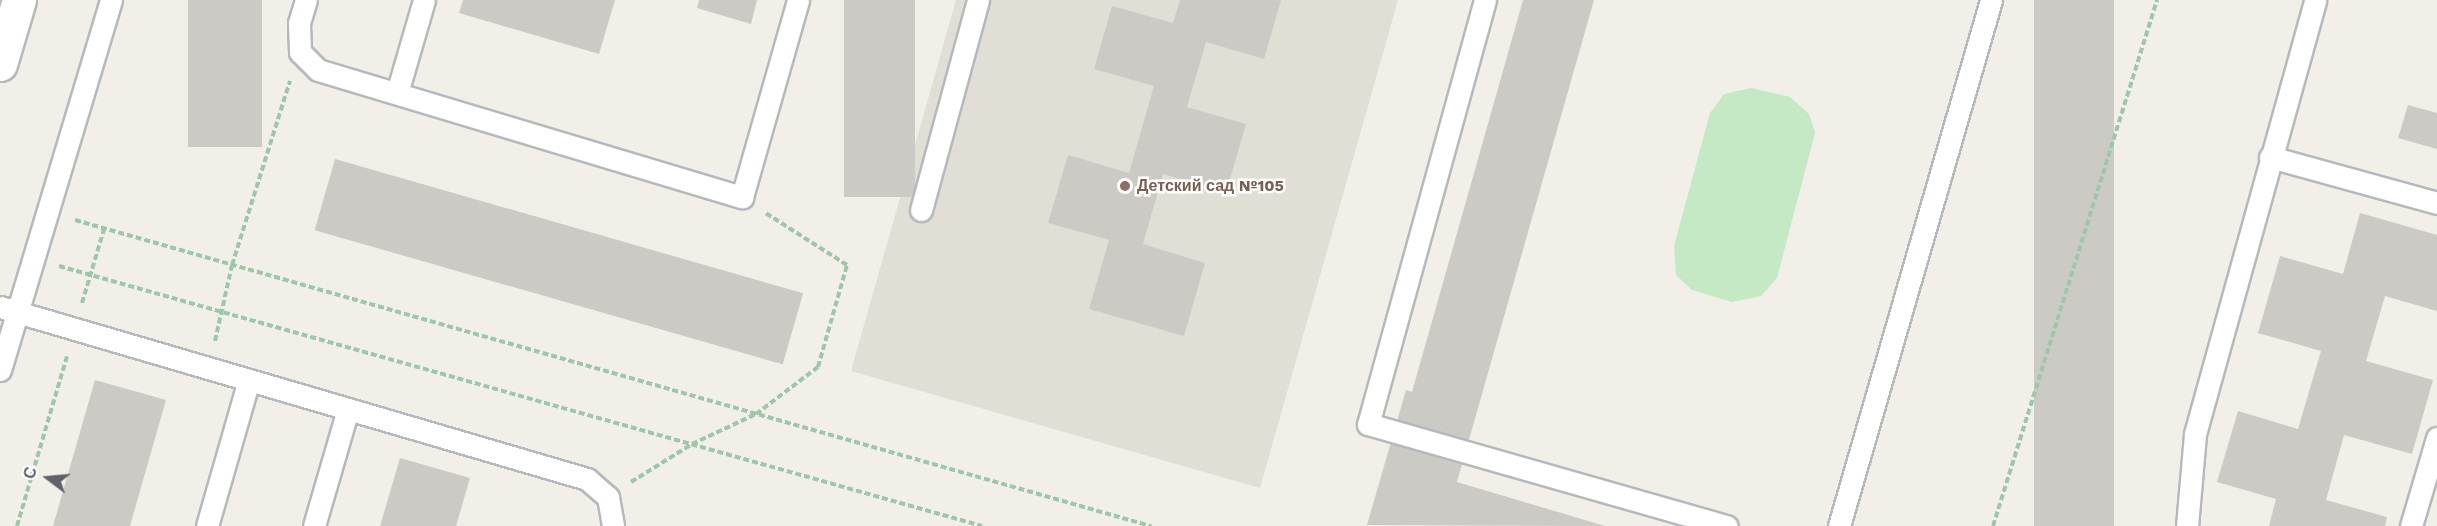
<!DOCTYPE html>
<html>
<head>
<meta charset="utf-8">
<style>
	body { margin:0 }
	#map { position:relative; width:2437px; height:526px; overflow:hidden; background:#f1efe8; font-family:"Work Sans",sans-serif }
	div>[style] { position:absolute }
	[style*='--x'] { left:calc(var(--x)*1px); top:calc(var(--y)*1px); width:calc(var(--w)*1px); rotate:calc(var(--a)*1deg) }
	.education>* { inset:0; background:#e1ded6 }
	.green>* { inset:0; background:#c5e8c5 }
	.building>* { inset:0; background:#cccac5; transform-origin:0 0 }
	.path>* { height:4px; margin-top:-2px; transform-origin:0; background:repeating-linear-gradient(90deg,#9cc7a9 0 6px,transparent 0 9px) }
	.roads { filter:drop-shadow(2px 0 #b5b8bc) drop-shadow(-2px 0 #b5b8bc) drop-shadow(0 2px #b5b8bc) drop-shadow(0 -2px #b5b8bc) }
	.lane>* { height:21px; margin:-10.5px; padding:0 10.5px; transform-origin:10.5px; border-radius:10.5px; background:#fff }
	.secondary>* { height:33px; margin:-16.5px; padding:0 16.5px; transform-origin:16.5px; border-radius:16.5px; background:#fff }
	.dots>* { width:16px; height:16px; translate:-50% -50%; box-sizing:border-box; border:3px solid #fff; border-radius:50% }
	span { translate:-50% -50%; white-space:nowrap; text-align:center; line-height:1.15; -webkit-text-stroke:5px #fff; paint-order:stroke }
	.education-label { font-size:16px; color:#785e54; font-weight:700 }
	.left { translate:0 -50%; text-align:left }
	.north { position:absolute; left:18px; top:448px; width:60px; height:60px; -webkit-text-stroke:4px #fff; paint-order:stroke; rotate:286deg; font-size:16px; font-weight:700; line-height:24px; text-align:center; color:#5f6368 }
	.north::after { content:''; display:block; margin:auto; width:21px; height:27px; background:#5f6368; clip-path:polygon(50% 0,100% 100%,50% 72%,0 100%) }
</style>
</head>
<body>
<div id="map">
	<div class="education">
		<i style="clip-path:polygon(956px 0,1398px 0,1260px 488px,851px 371px)"></i>
	</div>
	<div class="green">
		<i style="clip-path:polygon(1751px 88px,1790px 97px,1809px 114px,1815px 133px,1777px 278px,1761px 296px,1732px 302px,1692px 290px,1676px 275px,1674px 246px,1710px 113px,1724px 94px)"></i>
	</div>
	<div class="building">
		<i style="left:188px;top:0;width:74px;height:147px"></i>
		<i style="clip-path:polygon(463px 0,615px 0,599px 54px,459px 13px)"></i>
		<i style="clip-path:polygon(699px 0,757px 0,751px 24px,697px 8px)"></i>
		<i style="left:844px;top:0;width:71px;height:197px"></i>
		<i style="clip-path:polygon(1180px 0,1281px 0,1264px 59px,1206px 42px,1187px 107px,1246px 124px,1226px 193px,1163px 174px,1143px 244px,1205px 263px,1184px 336px,1089px 309px,1109px 240px,1048px 223px,1068px 155px,1129px 173px,1154px 86px,1094px 69px,1112px 6px,1173px 23px)"></i>
		<i style="clip-path:polygon(1523px 0,1594px 0,1457px 482px,1605px 526px,1367px 525px,1406px 390px,1412px 392px)"></i>
		<i style="left:2034px;top:0;width:80px;height:547px"></i>
		<i style="clip-path:polygon(2408px 105px,2437px 113px,2437px 149px,2398px 138px)"></i>
		<i style="left:335px;top:159px;width:487px;height:74px;rotate:16deg"></i>
		<i style="clip-path:polygon(2360px 213px,2437px 235px,2437px 311px,2385px 296px,2366px 361px,2433px 380px,2412px 454px,2344px 435px,2326px 500px,2387px 517px,2385px 526px,2269px 526px,2276px 499px,2217px 482px,2238px 411px,2298px 429px,2321px 351px,2258px 333px,2280px 256px,2343px 274px)"></i>
		<i style="clip-path:polygon(95px 380px,166px 400px,130px 526px,53px 526px)"></i>
		<i style="clip-path:polygon(400px 458px,470px 478px,456px 526px,380px 526px)"></i>
	</div>
	<div class="path">
		<i style="--x:75;--y:220;--w:1119;--a:15.88"></i>
		<i style="--x:59;--y:266;--w:959;--a:15.73"></i>
		<i style="--x:82;--y:303;--w:77;--a:-73.4"></i>
		<i style="--x:215;--y:341;--w:78;--a:-77.4"></i>
		<i style="--x:232;--y:265;--w:193;--a:-72.5"></i>
		<i style="--x:631;--y:482;--w:72;--a:-31.9"></i>
		<i style="--x:692;--y:444;--w:71;--a:-25.1"></i>
		<i style="--x:756;--y:414;--w:78;--a:-37.2"></i>
		<i style="--x:818;--y:367;--w:106;--a:-74.1"></i>
		<i style="--x:847;--y:265;--w:98;--a:-147.4"></i>
		<i style="--x:17;--y:526;--w:177;--a:-73.6"></i>
		<i style="--x:1993;--y:526;--w:551;--a:-72.68"></i>
	</div>
	<div class="roads">
		<div class="lane">
			<i style="--x:306;--y:0;--w:24;--a:107"></i>
			<i style="--x:299;--y:23;--w:29;--a:88"></i>
			<i style="--x:300;--y:52;--w:25;--a:45"></i>
			<i style="--x:318;--y:70;--w:443;--a:16.7"></i>
			<i style="--x:742;--y:197;--w:205;--a:-74.1"></i>
			<i style="--x:1485;--y:0;--w:440;--a:105.4"></i>
			<i style="--x:1368;--y:424;--w:373;--a:15.9"></i>
			<i style="--x:397;--y:93;--w:97;--a:-73.8"></i>
			<i style="--x:2270;--y:157;--w:173;--a:15.4"></i>
			<i style="--x:921;--y:210;--w:218;--a:-74.8"></i>
			<i style="--x:0;--y:307;--w:612;--a:16.33"></i>
			<i style="--x:587;--y:479;--w:28;--a:41"></i>
			<i style="--x:608;--y:497;--w:29;--a:80"></i>
			<i style="--x:0;--y:370;--w:386;--a:-73.3"></i>
			<i style="--x:207;--y:526;--w:152;--a:-74"></i>
			<i style="--x:314;--y:526;--w:122;--a:-73.8"></i>
			<i style="--x:1839;--y:526;--w:548;--a:-73.88"></i>
			<i style="--x:2187;--y:526;--w:92;--a:-85"></i>
			<i style="--x:2195;--y:434;--w:450;--a:-74.5"></i>
			<i style="--x:2411;--y:526;--w:92;--a:-73.5"></i>
		</div>
		<div class="secondary">
			<i style="--x:0;--y:64;--w:67;--a:-73.5"></i>
		</div>
	</div>
	<div class="dots">
		<i style="left:1125px;top:186px;background:#8d6e63"></i>
	</div>
	<div class="education-label">
		<span class="left" style="left:1137px;top:186px">Детский сад №105</span>
	</div>
	<div class="north">С</div>
</div>
</body>
</html>
